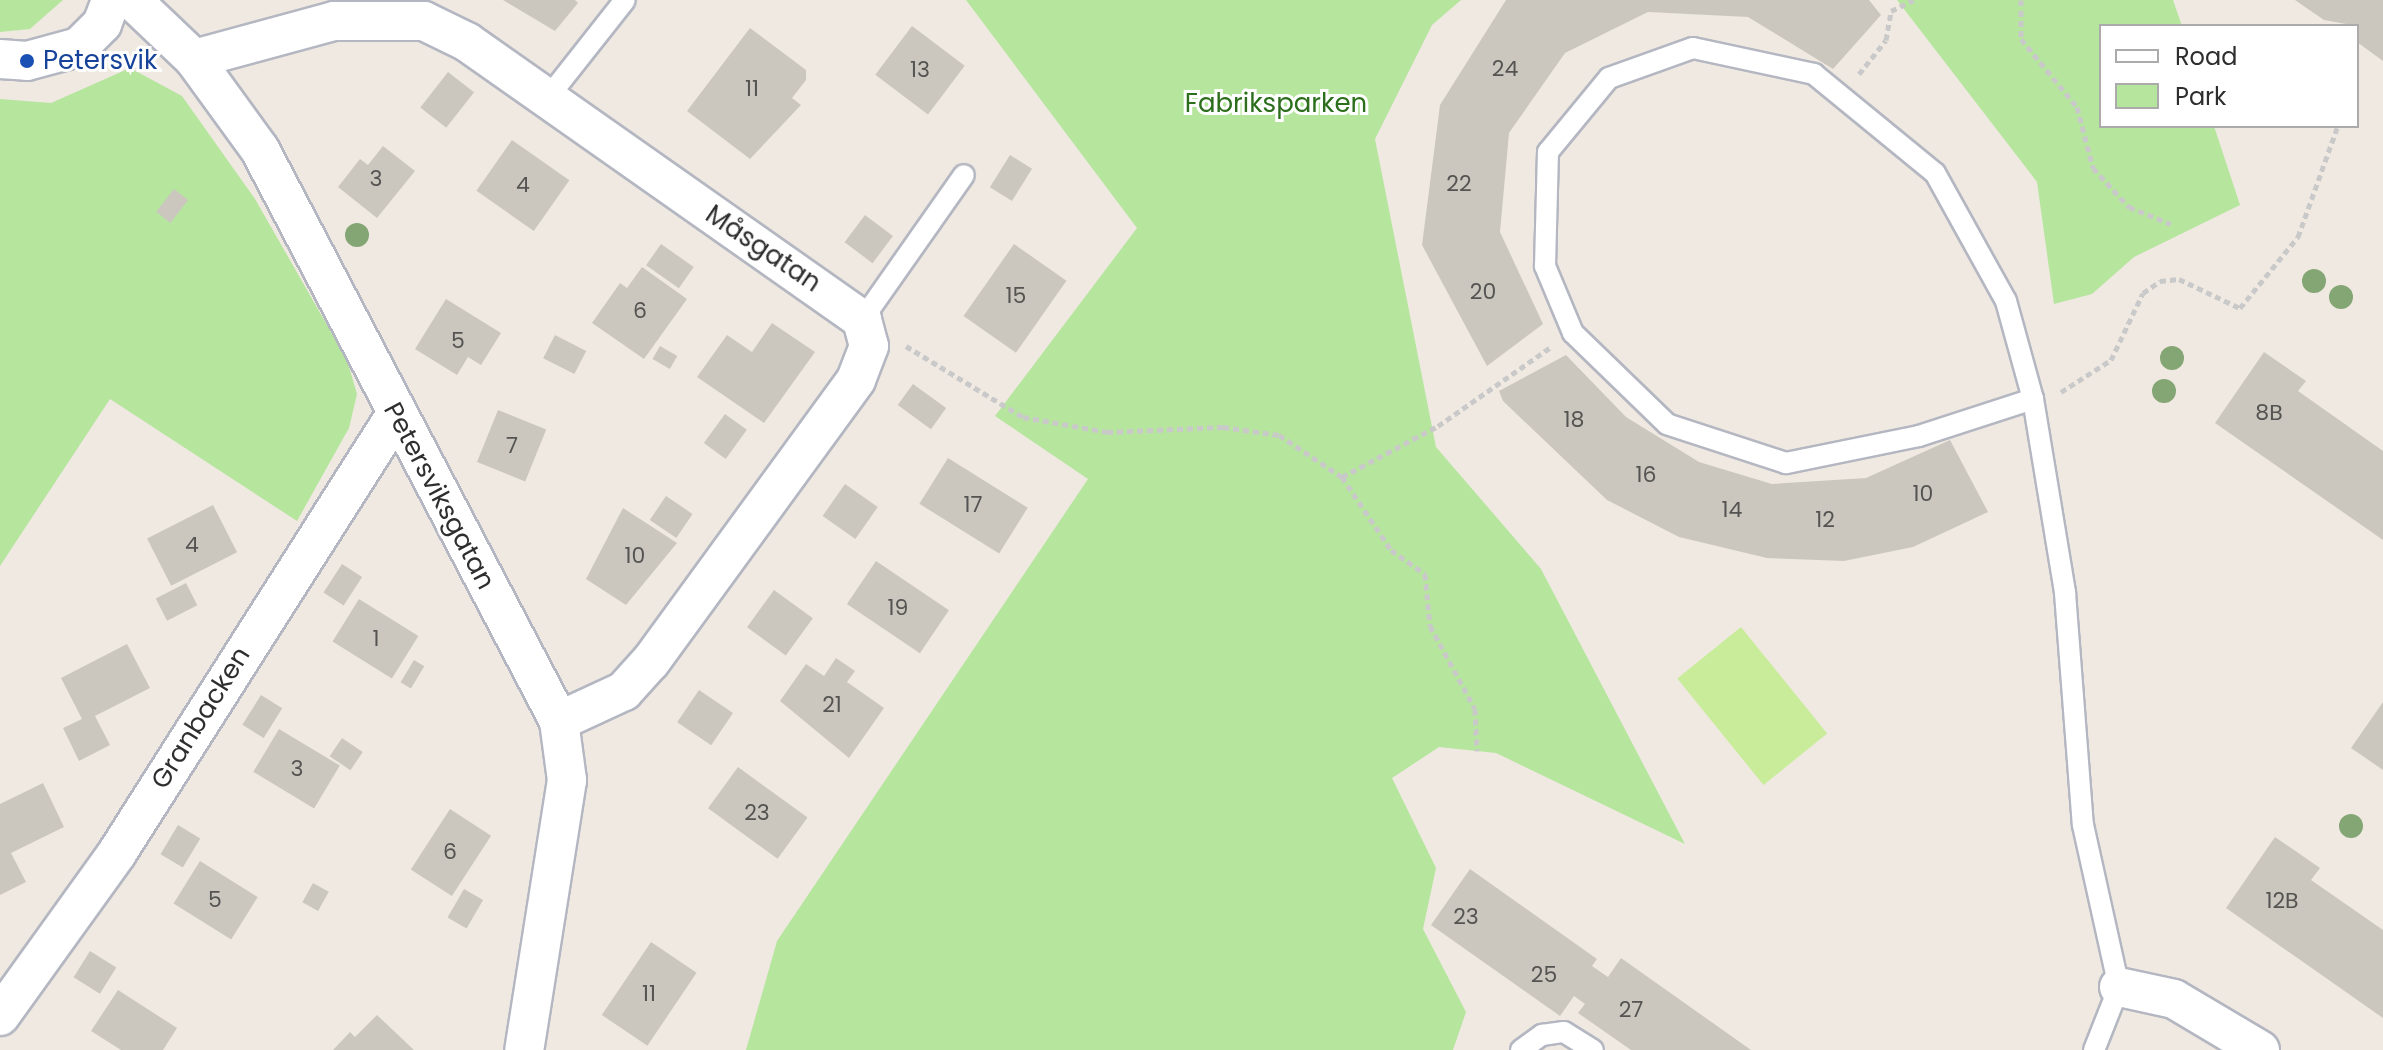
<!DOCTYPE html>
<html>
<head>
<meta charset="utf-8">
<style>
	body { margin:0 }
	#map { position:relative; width:2383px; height:1050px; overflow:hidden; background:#efe9e1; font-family:Poppins,sans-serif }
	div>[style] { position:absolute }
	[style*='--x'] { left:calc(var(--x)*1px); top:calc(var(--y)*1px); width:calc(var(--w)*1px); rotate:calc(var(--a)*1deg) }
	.green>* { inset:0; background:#b6e59e }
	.pitch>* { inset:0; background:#c9ec9a; transform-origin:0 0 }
	.building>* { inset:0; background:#cbc7bf; transform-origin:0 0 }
	.path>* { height:5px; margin-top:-2.5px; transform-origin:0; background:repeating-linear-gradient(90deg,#c9c9c9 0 6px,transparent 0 10px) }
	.roads { filter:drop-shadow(2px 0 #b4b7c1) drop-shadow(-2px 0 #b4b7c1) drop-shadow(0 2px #b4b7c1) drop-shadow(0 -2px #b4b7c1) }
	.service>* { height:20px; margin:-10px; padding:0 10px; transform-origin:10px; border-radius:10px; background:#fff }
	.minor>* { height:38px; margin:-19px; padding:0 19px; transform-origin:19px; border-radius:19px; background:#fff }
	.trees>* { width:24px; height:24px; margin:-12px; border-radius:50%; background:#84a574 }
	.dots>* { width:22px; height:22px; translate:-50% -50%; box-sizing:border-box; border:4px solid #fff; border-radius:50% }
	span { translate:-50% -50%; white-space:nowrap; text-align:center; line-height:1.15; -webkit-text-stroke:6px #fff; paint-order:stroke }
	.number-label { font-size:22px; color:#555452 }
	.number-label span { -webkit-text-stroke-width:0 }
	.transit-label { font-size:26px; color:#164399 }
	.left { translate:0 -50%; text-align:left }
	.park-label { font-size:26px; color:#2c6e1b }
	.street-label { font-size:26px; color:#2e2e2e }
	.legend { position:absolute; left:2099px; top:24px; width:260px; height:104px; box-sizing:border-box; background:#fff; border:2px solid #ababab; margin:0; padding:10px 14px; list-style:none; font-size:24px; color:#2e2e2e }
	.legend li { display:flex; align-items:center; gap:16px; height:40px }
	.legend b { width:40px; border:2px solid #ababab }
</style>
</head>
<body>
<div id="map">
	<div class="green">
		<i style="clip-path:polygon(0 0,63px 0,30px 29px,0 32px)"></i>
		<i style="clip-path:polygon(966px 0,1461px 0,1432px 25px,1375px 139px,1436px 447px,1541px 569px,1685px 844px,1496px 753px,1439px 747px,1392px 778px,1436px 868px,1423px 929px,1466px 1012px,1453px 1050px,746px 1050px,777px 941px,1088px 479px,995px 416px,1137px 228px)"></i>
		<i style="clip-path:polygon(1897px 0,2173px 0,2182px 26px,2101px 26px,2101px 126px,2214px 126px,2240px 205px,2134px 257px,2092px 294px,2054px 304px,2037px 182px)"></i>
		<i style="clip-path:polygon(130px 68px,182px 96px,255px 199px,347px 360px,357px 394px,349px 428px,297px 521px,110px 399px,0 566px,0 99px,51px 103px)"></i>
	</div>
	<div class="pitch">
		<i style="left:1741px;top:627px;width:137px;height:82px;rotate:51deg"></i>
	</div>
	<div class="building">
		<i style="clip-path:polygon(503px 0,575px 0,578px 3px,555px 31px)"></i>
		<i style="clip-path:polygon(1506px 0,1869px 0,1881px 15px,1833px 69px,1748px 17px,1648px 12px,1565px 53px,1509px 133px,1500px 232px,1543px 324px,1487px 366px,1422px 245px,1440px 105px)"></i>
		<i style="clip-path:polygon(2295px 0,2383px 0,2383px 61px,2357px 42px,2357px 26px,2324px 20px)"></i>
		<i style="left:912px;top:26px;width:66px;height:61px;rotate:37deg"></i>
		<i style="clip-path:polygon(750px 28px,806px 70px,806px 80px,792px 98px,801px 105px,750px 159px,687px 111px)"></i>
		<i style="left:448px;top:72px;width:33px;height:45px;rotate:38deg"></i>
		<i style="left:512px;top:140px;width:70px;height:62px;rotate:35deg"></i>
		<i style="clip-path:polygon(383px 146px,415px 171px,377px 218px,338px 187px,360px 159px,368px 165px)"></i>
		<i style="left:1010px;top:155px;width:26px;height:38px;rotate:32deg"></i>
		<i style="left:174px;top:189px;width:18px;height:29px;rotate:38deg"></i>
		<i style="left:865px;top:215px;width:35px;height:34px;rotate:37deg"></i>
		<i style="left:661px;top:244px;width:40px;height:26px;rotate:35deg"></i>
		<i style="left:1014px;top:244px;width:64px;height:88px;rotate:35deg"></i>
		<i style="clip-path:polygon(642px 267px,687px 299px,644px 359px,592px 323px,620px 283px,627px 288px)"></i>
		<i style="clip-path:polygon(446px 299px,501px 333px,481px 365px,468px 357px,457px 375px,415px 349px)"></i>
		<i style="clip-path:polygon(772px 323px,815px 352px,764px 423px,697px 377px,727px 335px,752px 352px)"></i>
		<i style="left:555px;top:335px;width:35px;height:26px;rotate:27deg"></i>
		<i style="left:660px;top:346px;width:20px;height:15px;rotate:30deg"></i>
		<i style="clip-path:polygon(2264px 352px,2306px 381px,2298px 391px,2383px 451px,2383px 540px,2215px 423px)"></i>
		<i style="clip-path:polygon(1566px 355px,1626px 417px,1699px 462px,1772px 484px,1866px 478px,1950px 440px,1988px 512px,1913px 547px,1844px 561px,1767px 558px,1679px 537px,1607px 500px,1503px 401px,1499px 391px)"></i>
		<i style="left:913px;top:384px;width:41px;height:26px;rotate:36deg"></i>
		<i style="left:498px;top:410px;width:52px;height:56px;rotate:22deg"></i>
		<i style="left:725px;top:414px;width:27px;height:36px;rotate:36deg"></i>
		<i style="left:948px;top:458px;width:94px;height:54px;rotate:32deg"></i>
		<i style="left:845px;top:484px;width:40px;height:39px;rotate:35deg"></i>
		<i style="left:666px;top:496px;width:32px;height:29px;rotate:34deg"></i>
		<i style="left:213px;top:505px;width:53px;height:74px;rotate:63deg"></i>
		<i style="clip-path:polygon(623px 508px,677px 543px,626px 605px,586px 579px)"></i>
		<i style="left:876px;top:561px;width:88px;height:52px;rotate:34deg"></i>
		<i style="left:342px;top:564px;width:24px;height:34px;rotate:33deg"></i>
		<i style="left:186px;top:583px;width:25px;height:34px;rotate:63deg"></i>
		<i style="left:774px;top:590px;width:48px;height:46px;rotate:36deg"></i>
		<i style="left:359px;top:599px;width:70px;height:50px;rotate:32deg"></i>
		<i style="clip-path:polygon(127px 644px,150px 688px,95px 716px,110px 745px,79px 761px,63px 728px,82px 719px,61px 678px)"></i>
		<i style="clip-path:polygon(836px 658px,855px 671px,847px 682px,884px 708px,849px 758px,780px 701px,806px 664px,824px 676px)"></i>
		<i style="left:414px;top:660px;width:12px;height:26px;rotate:31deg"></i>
		<i style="left:699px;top:690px;width:41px;height:39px;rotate:34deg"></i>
		<i style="left:261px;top:695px;width:25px;height:35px;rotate:32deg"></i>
		<i style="clip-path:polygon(2383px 702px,2383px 770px,2351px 748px)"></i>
		<i style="left:279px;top:729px;width:71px;height:50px;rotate:31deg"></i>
		<i style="left:342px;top:738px;width:25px;height:22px;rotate:34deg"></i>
		<i style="left:738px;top:767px;width:86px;height:51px;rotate:36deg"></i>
		<i style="clip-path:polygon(43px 783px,64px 827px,11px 853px,26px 882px,0 895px,0 804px)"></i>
		<i style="left:450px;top:809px;width:49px;height:72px;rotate:33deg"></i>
		<i style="left:178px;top:825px;width:26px;height:34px;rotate:31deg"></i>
		<i style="clip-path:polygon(2275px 837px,2320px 868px,2311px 880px,2383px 930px,2383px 1018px,2226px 908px)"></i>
		<i style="left:200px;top:861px;width:68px;height:50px;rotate:32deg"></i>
		<i style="clip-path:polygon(1470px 869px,1597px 959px,1592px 966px,1608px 977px,1621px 958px,1751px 1050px,1631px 1050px,1578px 1013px,1585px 1004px,1574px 996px,1560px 1016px,1431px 925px)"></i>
		<i style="left:313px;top:883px;width:18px;height:22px;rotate:29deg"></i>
		<i style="left:464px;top:889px;width:22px;height:33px;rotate:30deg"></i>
		<i style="left:651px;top:942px;width:55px;height:88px;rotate:34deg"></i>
		<i style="left:90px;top:951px;width:31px;height:31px;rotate:32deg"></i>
		<i style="clip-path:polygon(118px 990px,177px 1028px,163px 1050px,121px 1050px,91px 1031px)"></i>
		<i style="clip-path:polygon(377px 1015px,414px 1050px,333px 1050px,350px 1032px,355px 1037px)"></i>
	</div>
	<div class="path">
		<i style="--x:2021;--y:0;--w:39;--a:90"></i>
		<i style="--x:2021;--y:39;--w:88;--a:50.5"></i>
		<i style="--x:2077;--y:107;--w:63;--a:75.3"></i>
		<i style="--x:2093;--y:168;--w:53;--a:47.3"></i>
		<i style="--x:2129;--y:207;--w:45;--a:22"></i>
		<i style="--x:1859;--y:74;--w:43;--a:-51.5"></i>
		<i style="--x:1886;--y:40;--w:29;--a:-80"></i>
		<i style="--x:1891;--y:11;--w:25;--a:-26"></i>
		<i style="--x:906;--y:346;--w:137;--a:31.3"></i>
		<i style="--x:1023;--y:417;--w:85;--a:10.1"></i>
		<i style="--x:1107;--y:432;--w:116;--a:-2.5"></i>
		<i style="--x:1223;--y:427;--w:57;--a:8.1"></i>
		<i style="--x:1279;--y:435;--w:76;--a:33.7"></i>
		<i style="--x:1342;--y:477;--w:109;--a:-28"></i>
		<i style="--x:1438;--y:426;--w:138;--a:-35"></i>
		<i style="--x:2061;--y:392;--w:59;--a:-32.6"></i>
		<i style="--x:2111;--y:360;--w:74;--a:-64.5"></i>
		<i style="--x:2143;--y:293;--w:21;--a:-35"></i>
		<i style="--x:2160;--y:281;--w:19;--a:-6"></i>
		<i style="--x:2179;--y:279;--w:68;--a:25.4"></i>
		<i style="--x:2240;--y:308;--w:92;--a:-50.8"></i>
		<i style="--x:2298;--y:237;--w:116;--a:-70.3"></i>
		<i style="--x:1342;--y:477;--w:88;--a:56.1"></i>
		<i style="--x:1391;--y:550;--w:42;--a:35.2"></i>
		<i style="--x:1425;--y:574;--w:52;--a:84.5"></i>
		<i style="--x:1430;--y:626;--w:94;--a:61.5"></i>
		<i style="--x:1475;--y:709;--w:42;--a:87.3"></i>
	</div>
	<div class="roads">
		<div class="service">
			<i style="--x:546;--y:100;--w:127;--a:-51.7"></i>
			<i style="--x:862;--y:320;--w:177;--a:-54.9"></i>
			<i style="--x:2033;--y:399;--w:120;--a:162"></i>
			<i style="--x:1919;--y:436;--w:136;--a:168.5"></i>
			<i style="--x:1786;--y:463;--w:125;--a:-161.9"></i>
			<i style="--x:1667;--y:424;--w:131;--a:-135.9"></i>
			<i style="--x:1573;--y:333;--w:73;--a:-112.7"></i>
			<i style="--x:1545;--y:266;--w:114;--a:-88.5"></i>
			<i style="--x:1548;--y:152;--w:96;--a:-50.5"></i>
			<i style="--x:1609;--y:78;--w:89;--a:-19.7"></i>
			<i style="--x:1693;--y:48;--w:124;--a:12.1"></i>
			<i style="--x:1814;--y:74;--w:156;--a:39.3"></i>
			<i style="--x:1935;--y:173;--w:146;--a:61"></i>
			<i style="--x:2006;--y:301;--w:102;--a:74.6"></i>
			<i style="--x:2033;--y:399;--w:197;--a:80.6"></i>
			<i style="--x:2065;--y:593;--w:233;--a:85.6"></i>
			<i style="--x:2083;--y:825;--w:166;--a:77.5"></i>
			<i style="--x:2119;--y:987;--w:68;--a:111.6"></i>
			<i style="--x:1521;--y:1050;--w:26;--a:-36"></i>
			<i style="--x:1542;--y:1035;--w:22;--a:-8"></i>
			<i style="--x:1564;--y:1032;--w:34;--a:32"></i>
		</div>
		<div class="minor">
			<i style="--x:132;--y:0;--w:86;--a:43.6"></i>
			<i style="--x:194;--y:59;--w:112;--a:54"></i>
			<i style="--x:260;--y:150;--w:645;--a:62.36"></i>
			<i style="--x:559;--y:721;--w:60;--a:82.3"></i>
			<i style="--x:567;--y:780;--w:273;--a:99"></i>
			<i style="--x:0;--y:59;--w:27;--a:4"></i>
			<i style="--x:27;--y:61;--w:54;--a:-15.1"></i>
			<i style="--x:79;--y:47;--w:33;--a:-45"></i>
			<i style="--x:102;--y:24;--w:26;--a:-69"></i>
			<i style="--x:194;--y:59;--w:145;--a:-15.2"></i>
			<i style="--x:334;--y:21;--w:90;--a:0"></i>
			<i style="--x:424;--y:21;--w:48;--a:26"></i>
			<i style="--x:467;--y:42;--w:483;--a:35.1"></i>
			<i style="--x:862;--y:320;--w:27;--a:75"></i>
			<i style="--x:869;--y:346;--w:36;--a:111"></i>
			<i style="--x:856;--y:380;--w:349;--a:126.1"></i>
			<i style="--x:650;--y:662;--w:39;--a:132"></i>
			<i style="--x:624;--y:691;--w:72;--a:155.2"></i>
			<i style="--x:2119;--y:987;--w:56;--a:12.3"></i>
			<i style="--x:2174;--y:999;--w:100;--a:30.7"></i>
			<i style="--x:0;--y:1016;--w:201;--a:-54.3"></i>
			<i style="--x:117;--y:853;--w:518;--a:-57.54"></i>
		</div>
	</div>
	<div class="trees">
		<i style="left:357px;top:235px"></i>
		<i style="left:2314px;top:281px"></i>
		<i style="left:2341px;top:297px"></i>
		<i style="left:2172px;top:358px"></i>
		<i style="left:2164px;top:391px"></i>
		<i style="left:2351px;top:826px"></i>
	</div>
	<div class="dots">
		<i style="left:27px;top:61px;background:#1a4fb4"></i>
	</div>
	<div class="number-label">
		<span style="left:1505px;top:69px">24</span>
		<span style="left:920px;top:70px">13</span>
		<span style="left:752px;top:89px">11</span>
		<span style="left:376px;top:179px">3</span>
		<span style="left:1459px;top:184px">22</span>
		<span style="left:523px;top:185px">4</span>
		<span style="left:1483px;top:292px">20</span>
		<span style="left:1016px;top:296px">15</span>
		<span style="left:640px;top:311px">6</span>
		<span style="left:458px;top:341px">5</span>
		<span style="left:2269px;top:413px">8B</span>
		<span style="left:1574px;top:420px">18</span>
		<span style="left:512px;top:446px">7</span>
		<span style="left:1646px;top:475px">16</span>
		<span style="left:1923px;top:494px">10</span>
		<span style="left:973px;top:505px">17</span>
		<span style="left:1732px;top:510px">14</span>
		<span style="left:1825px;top:520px">12</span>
		<span style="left:192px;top:545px">4</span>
		<span style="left:635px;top:556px">10</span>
		<span style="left:898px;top:608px">19</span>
		<span style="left:376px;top:639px">1</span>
		<span style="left:832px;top:705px">21</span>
		<span style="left:297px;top:769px">3</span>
		<span style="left:757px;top:813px">23</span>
		<span style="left:450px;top:852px">6</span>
		<span style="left:215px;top:900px">5</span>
		<span style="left:2282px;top:901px">12B</span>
		<span style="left:1466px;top:917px">23</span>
		<span style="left:1544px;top:975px">25</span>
		<span style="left:649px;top:994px">11</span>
		<span style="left:1631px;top:1010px">27</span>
	</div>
	<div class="transit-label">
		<span class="left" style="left:43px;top:61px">Petersvik</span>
	</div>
	<div class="park-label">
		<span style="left:1276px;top:104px">Fabriksparken</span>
	</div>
	<div class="street-label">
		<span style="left:763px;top:249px;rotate:34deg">Måsgatan</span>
		<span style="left:439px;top:496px;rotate:62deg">Petersviksgatan</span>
		<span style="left:201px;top:718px;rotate:-58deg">Granbacken</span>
	</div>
	<ul class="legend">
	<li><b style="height:10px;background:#fff"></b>Road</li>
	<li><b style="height:22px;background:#b6e59e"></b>Park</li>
	</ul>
</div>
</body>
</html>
